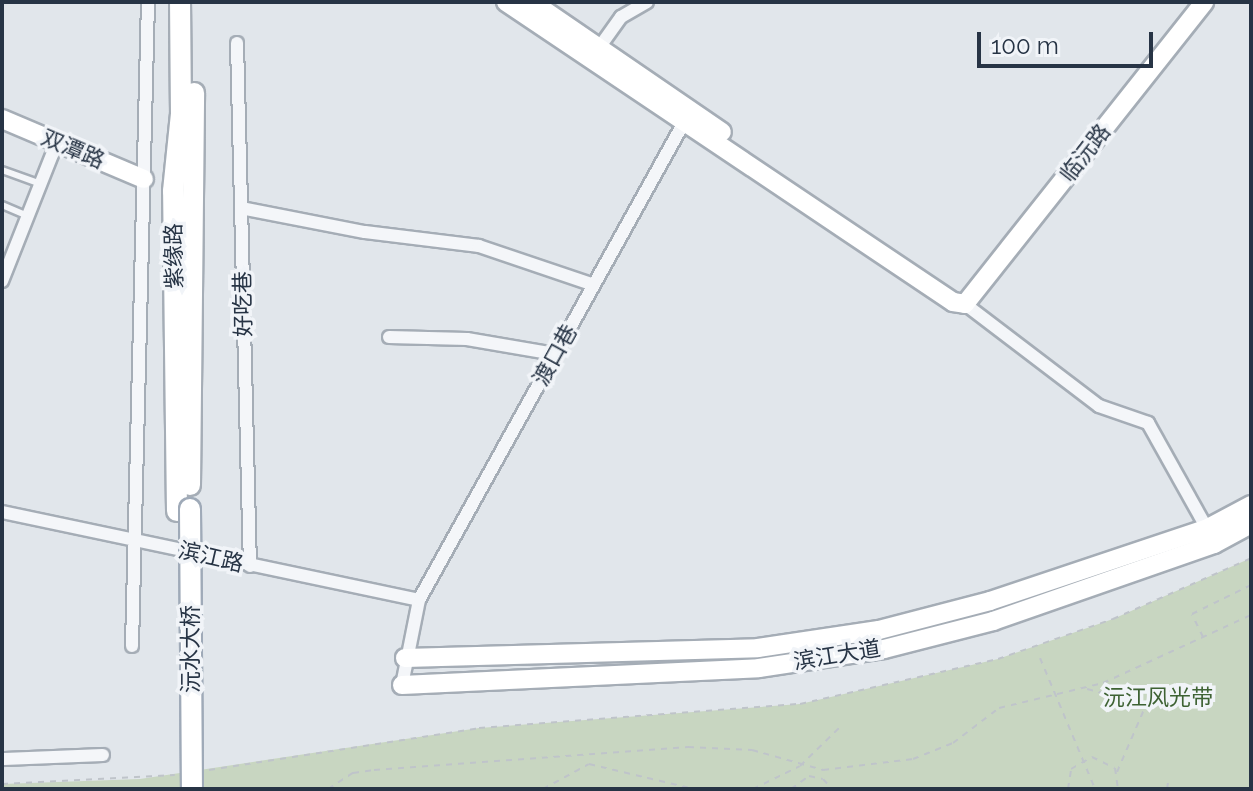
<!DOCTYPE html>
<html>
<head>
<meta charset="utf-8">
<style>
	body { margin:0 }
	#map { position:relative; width:1253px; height:791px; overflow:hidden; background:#e1e6eb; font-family:Raleway,"Noto Sans SC",sans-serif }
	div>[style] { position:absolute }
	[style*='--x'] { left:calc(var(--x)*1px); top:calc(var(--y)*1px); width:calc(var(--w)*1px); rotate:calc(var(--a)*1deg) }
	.green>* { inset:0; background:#c8d6c1 }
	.path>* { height:2px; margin-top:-1px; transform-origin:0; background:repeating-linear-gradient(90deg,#bfc4ca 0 6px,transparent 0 12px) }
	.roads { filter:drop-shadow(2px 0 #a5adb6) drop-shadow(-2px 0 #a5adb6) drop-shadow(0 2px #a5adb6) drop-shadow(0 -2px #a5adb6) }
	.lane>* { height:6px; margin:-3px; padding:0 3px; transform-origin:3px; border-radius:3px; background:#f4f6f9 }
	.street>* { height:12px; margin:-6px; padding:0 6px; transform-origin:6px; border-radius:6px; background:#f4f6f9 }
	.secondary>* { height:18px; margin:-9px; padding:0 9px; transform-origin:9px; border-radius:9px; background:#fff }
	.primary>* { height:20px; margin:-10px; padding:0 10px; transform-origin:10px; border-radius:10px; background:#fff }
	.bridges { filter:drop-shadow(2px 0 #9faab8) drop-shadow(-2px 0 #9faab8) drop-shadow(0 2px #9faab8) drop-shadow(0 -2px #9faab8) }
	.primary-bridge>* { height:20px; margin:-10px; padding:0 10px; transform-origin:10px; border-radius:10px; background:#fff }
	span { translate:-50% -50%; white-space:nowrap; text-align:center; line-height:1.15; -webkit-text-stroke:7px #f1f4f8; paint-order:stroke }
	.street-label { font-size:22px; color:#273445 }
	.park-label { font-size:22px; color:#3e6233 }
	.frame { position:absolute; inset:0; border:4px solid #273445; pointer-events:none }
	.scale { position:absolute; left:977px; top:32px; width:176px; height:36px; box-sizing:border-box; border:4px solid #273445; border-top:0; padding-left:10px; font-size:24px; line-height:28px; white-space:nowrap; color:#273445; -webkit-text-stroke:6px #f1f4f8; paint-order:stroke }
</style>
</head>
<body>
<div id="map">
	<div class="green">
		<i style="clip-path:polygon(1251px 558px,1251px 789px,2px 789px,2px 784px,140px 779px,479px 728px,800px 704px,998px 659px,1113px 619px)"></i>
	</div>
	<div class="path">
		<i style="--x:1203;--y:637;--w:25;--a:-116"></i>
		<i style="--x:1192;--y:614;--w:66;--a:-26.2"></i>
		<i style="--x:1040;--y:658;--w:142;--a:67.2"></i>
		<i style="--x:1087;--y:689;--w:62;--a:14"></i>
		<i style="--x:1147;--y:704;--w:65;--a:-19"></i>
		<i style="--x:209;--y:770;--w:273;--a:-8.8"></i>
		<i style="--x:479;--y:728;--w:322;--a:-4.3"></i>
		<i style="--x:800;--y:704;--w:203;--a:-12.8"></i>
		<i style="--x:998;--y:659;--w:122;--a:-19.2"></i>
		<i style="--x:1113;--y:619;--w:151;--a:-23.8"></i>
		<i style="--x:1117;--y:772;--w:73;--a:-66.6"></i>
		<i style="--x:2;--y:784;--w:173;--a:-3"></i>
		<i style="--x:328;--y:789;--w:30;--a:-33"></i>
		<i style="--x:353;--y:773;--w:21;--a:-8"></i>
		<i style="--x:374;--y:770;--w:315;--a:-4.2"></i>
		<i style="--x:688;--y:747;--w:64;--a:2.7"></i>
		<i style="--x:752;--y:750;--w:74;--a:15.7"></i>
		<i style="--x:823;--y:770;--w:91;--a:-7"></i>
		<i style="--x:913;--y:759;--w:43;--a:-21.8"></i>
		<i style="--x:953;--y:743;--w:58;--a:-37.3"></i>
		<i style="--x:999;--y:708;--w:107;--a:-13.5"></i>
		<i style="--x:1103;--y:683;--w:163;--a:-24.7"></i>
		<i style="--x:543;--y:789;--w:52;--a:-28.5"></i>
		<i style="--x:589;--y:764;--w:108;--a:13.4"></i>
		<i style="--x:753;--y:789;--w:52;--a:-26.1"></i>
		<i style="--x:800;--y:766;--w:57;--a:-44.3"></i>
		<i style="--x:791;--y:789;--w:22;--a:-36"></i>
		<i style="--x:809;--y:776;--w:14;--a:12"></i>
		<i style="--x:823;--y:779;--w:13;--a:48"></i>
		<i style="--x:1068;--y:789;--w:20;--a:-81"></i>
		<i style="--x:1071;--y:769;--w:24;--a:-30"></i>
		<i style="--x:1092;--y:757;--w:25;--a:26"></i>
		<i style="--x:1115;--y:768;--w:21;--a:82"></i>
		<i style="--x:1167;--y:789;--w:12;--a:-81"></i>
	</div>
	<div class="roads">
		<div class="lane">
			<i style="--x:2;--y:170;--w:41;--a:19.7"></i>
			<i style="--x:2;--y:205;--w:28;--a:23"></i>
		</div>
		<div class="street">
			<i style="--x:237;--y:43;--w:523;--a:88.58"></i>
			<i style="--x:596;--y:52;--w:43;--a:-54.5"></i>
			<i style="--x:621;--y:17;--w:30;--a:-30"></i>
			<i style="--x:241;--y:208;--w:126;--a:11"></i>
			<i style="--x:365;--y:232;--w:115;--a:7"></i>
			<i style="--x:479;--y:246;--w:121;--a:18.7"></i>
			<i style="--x:2;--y:281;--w:149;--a:-68.4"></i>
			<i style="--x:965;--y:304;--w:168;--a:37.3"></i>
			<i style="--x:1099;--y:406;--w:52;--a:19.1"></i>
			<i style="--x:1148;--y:423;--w:125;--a:60.8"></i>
			<i style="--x:389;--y:337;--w:78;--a:1.5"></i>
			<i style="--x:467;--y:339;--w:89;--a:9.7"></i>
			<i style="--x:2;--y:512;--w:426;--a:11.9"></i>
			<i style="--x:132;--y:646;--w:644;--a:-88.58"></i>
			<i style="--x:402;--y:685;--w:87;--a:-78.7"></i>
			<i style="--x:419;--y:600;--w:552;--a:-60.98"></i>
			<i style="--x:2;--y:759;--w:101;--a:-2.3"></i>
		</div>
		<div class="secondary">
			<i style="--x:506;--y:2;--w:538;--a:33.87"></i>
			<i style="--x:953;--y:302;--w:12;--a:9"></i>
			<i style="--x:532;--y:2;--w:230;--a:34.4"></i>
			<i style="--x:2;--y:119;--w:154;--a:22.9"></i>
			<i style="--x:965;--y:304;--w:385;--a:-51.6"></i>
			<i style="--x:405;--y:658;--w:353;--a:-1.6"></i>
			<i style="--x:758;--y:648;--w:122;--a:-8.5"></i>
			<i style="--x:879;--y:630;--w:115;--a:-14.6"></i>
			<i style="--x:990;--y:601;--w:230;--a:-18.5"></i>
			<i style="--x:1208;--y:528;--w:49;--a:-28.1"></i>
			<i style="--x:402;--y:685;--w:357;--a:-2.7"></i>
			<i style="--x:759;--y:668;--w:126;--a:-8.6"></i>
			<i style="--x:884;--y:649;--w:113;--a:-14.4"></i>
			<i style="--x:993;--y:621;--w:234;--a:-19.2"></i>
			<i style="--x:1214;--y:544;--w:42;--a:-28.4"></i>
		</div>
		<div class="primary">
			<i style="--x:190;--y:485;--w:392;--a:-89.4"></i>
			<i style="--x:177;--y:511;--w:320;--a:-90.7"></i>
			<i style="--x:173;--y:191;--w:77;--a:-84.1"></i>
			<i style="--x:181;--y:114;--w:112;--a:-90.5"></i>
		</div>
	</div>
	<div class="bridges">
		<div class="primary-bridge">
			<i style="--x:190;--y:509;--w:280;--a:89.6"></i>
		</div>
	</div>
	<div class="street-label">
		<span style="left:73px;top:149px;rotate:23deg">双潭路</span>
		<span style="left:1085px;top:153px;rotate:-52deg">临沅路</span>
		<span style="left:174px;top:256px;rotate:-91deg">紫缘路</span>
		<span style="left:243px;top:304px;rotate:-91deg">好吃巷</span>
		<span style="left:555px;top:355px;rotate:-61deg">渡口巷</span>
		<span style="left:211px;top:557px;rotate:13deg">滨江路</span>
		<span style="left:191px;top:649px;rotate:-90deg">沅水大桥</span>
		<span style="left:837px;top:655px;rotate:-9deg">滨江大道</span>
	</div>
	<div class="park-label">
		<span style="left:1158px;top:698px">沅江风光带</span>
	</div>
	<div class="frame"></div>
	<div class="scale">100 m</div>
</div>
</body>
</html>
